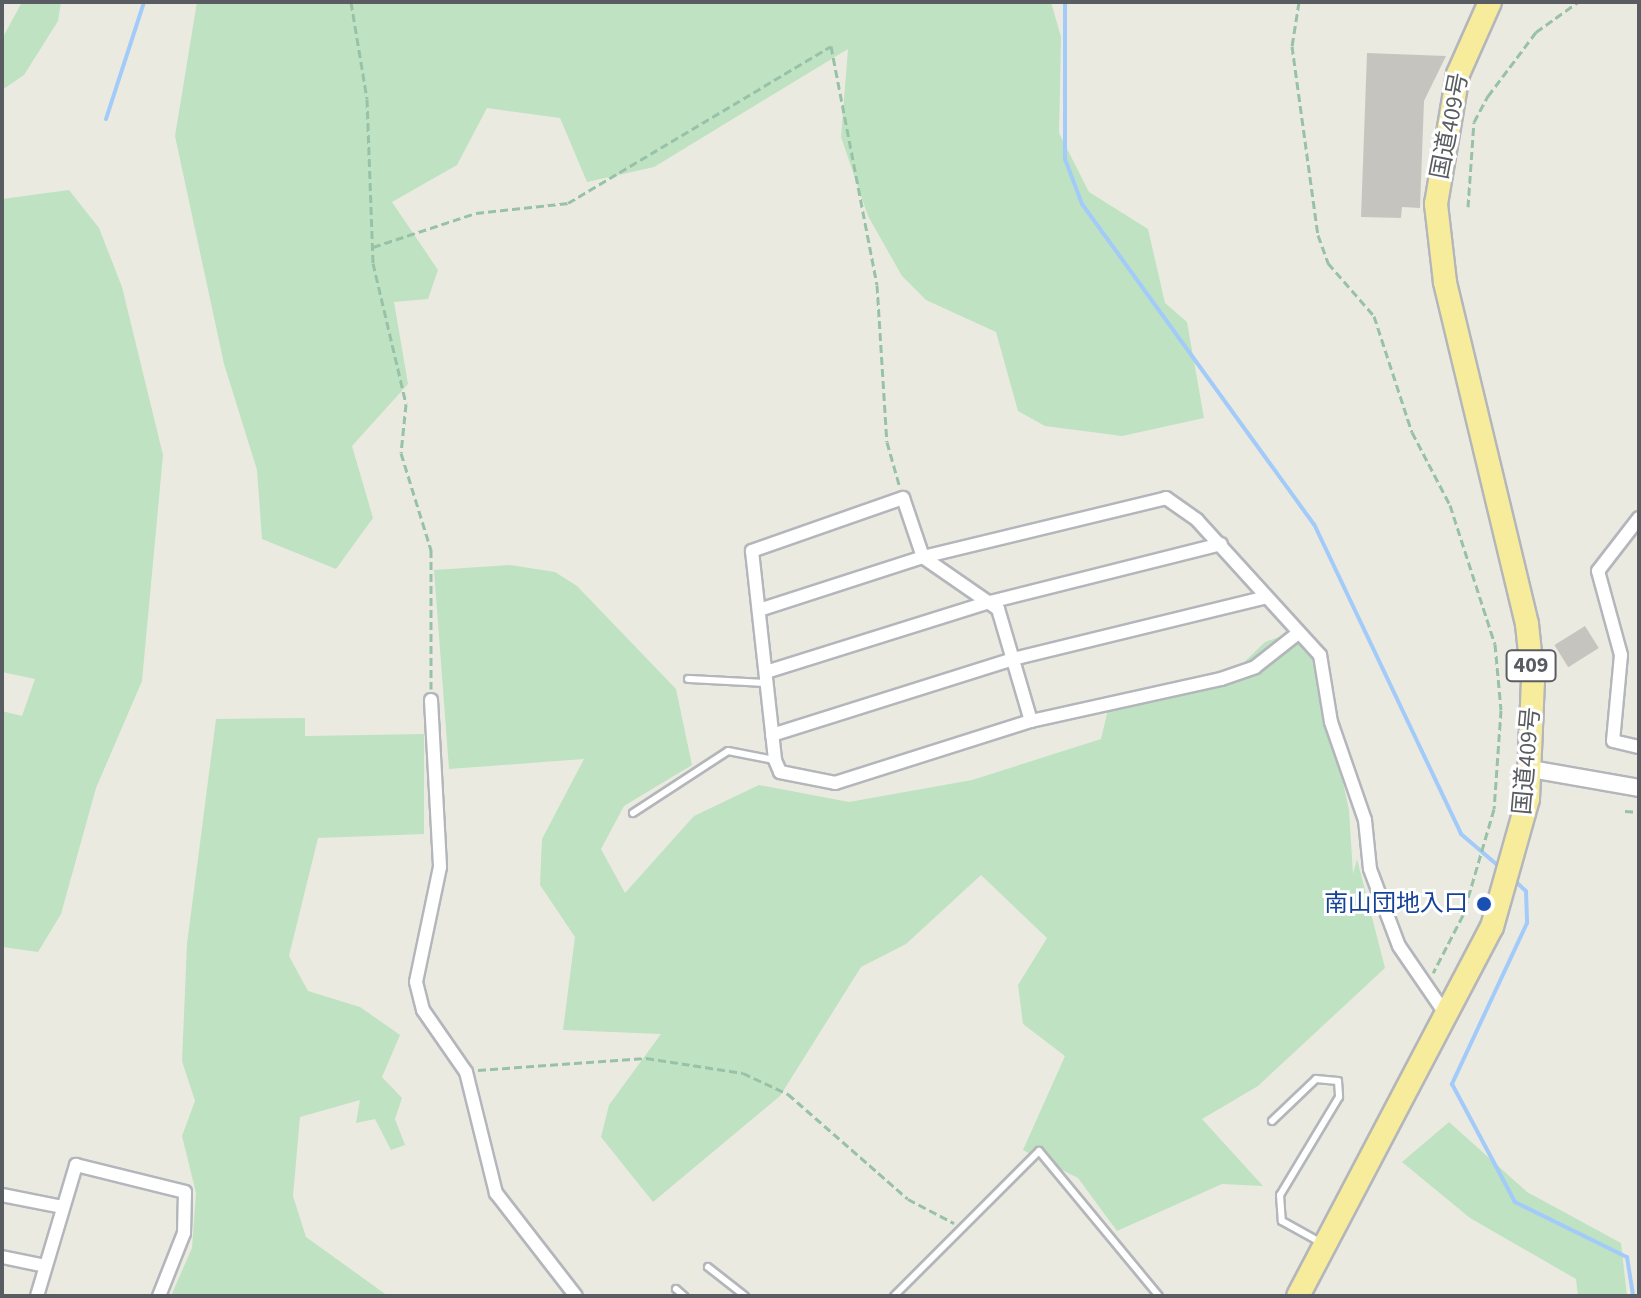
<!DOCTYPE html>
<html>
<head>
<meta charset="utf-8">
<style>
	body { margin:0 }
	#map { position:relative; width:1641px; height:1298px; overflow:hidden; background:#ebeae1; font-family:"Source Sans 3","Noto Sans JP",sans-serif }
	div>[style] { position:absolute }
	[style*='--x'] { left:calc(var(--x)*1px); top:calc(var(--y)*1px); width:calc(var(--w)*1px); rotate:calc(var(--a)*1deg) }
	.green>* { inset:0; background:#bee2c2 }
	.stream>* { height:4px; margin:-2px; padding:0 2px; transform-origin:2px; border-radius:2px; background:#a3cbf9 }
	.building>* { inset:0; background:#c6c4be; transform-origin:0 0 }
	.path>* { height:3px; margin-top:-1.5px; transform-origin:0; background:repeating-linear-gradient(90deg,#98c2a8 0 8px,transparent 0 12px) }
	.roads { filter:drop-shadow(2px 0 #b3b6bb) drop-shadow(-2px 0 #b3b6bb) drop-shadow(0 2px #b3b6bb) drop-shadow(0 -2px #b3b6bb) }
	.service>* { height:6px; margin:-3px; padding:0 3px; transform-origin:3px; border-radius:3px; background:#fff }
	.minor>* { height:12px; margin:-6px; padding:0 6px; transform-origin:6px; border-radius:6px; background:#fff }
	.tertiary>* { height:16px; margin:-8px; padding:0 8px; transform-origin:8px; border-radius:8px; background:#fff }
	.trunk>* { height:22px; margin:-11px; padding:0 11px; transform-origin:11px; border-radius:11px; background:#f7ec9b }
	.dots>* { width:22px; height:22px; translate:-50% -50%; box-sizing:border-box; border:4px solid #fff; border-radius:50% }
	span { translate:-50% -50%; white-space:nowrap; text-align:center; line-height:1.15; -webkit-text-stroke:6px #fff; paint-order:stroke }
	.shield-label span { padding:2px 6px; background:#fff; border:2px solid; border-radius:6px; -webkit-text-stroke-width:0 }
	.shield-label { font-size:22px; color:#595c61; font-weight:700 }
	.street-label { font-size:24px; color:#595c61 }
	.transit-label { font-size:24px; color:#164399 }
	.right { translate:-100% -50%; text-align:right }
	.frame { position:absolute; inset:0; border:4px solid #595c61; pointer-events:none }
</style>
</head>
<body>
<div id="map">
	<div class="green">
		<i style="clip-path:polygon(22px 2px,61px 2px,58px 21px,24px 75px,2px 90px,2px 39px)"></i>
		<i style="clip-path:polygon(197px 2px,1051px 2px,1061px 37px,1059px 133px,1089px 192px,1148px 229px,1165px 303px,1187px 322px,1204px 418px,1122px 436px,1045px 426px,1018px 411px,996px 332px,926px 300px,902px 276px,868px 216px,841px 137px,848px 49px,654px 167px,587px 182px,560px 118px,487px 108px,457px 165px,392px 202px,438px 270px,428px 299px,394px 302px,408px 384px,352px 446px,373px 518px,336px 569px,262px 539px,257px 470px,224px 364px,175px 136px)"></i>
		<i style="clip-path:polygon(69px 190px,99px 228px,122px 287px,163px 455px,142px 681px,96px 788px,61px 914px,38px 952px,2px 947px,2px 711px,22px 716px,35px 679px,2px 672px,2px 199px)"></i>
		<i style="clip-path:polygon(510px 565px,555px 572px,577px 586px,676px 689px,692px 765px,624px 806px,601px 849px,625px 893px,694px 816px,759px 785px,849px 802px,972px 780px,1101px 739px,1111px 697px,1233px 673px,1265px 642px,1297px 631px,1314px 651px,1349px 810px,1353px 874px,1357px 859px,1385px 968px,1258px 1086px,1202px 1119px,1263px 1186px,1222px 1184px,1117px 1231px,1078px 1178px,1023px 1150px,1065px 1056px,1023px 1024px,1018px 985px,1047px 938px,981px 875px,906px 944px,861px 967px,780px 1096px,653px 1202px,601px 1137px,609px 1105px,661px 1034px,563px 1030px,575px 937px,540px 885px,542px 839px,584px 759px,449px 769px,434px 570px)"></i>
		<i style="clip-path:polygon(305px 718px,305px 736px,424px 734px,424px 834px,318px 838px,289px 956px,308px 991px,360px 1007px,400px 1035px,382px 1077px,402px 1098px,395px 1119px,405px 1145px,391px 1150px,375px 1119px,356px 1123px,360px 1100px,300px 1117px,293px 1196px,306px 1237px,388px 1296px,171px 1296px,192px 1248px,196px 1193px,182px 1136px,195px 1101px,182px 1061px,187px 944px,216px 719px)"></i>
		<i style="clip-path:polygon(1449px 1122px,1527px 1192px,1621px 1243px,1627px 1296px,1578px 1296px,1576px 1279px,1470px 1218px,1402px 1162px)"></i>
	</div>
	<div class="stream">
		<i style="--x:1065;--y:2;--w:157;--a:90"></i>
		<i style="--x:1065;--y:159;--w:48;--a:69.3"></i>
		<i style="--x:1082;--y:204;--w:395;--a:54.1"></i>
		<i style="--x:1314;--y:524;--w:343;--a:64.6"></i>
		<i style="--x:1461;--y:834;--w:54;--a:40.5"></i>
		<i style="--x:106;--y:119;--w:123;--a:-72"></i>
		<i style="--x:1514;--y:880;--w:16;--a:43"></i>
		<i style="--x:1526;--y:891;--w:32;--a:88"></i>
		<i style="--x:1527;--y:923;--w:178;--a:115"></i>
		<i style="--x:1452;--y:1084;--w:134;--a:61.9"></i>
		<i style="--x:1515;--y:1202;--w:125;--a:26.2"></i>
		<i style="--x:1627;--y:1257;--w:39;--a:81"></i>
	</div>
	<div class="building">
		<i style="clip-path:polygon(1367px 53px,1446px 56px,1424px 101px,1420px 208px,1402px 207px,1401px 218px,1361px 217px)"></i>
		<i style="left:1585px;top:626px;width:26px;height:36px;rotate:58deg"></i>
	</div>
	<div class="path">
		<i style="--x:351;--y:2;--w:98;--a:80.6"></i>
		<i style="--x:367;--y:99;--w:164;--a:87.9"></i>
		<i style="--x:373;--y:263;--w:145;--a:76.8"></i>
		<i style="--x:406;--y:404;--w:49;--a:95.8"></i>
		<i style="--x:401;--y:453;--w:102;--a:72.8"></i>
		<i style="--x:431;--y:550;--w:139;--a:90"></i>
		<i style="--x:1299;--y:2;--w:45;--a:99"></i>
		<i style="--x:1292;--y:46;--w:191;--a:82.2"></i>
		<i style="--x:1318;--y:235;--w:30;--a:70"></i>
		<i style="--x:1328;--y:263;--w:70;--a:49"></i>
		<i style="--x:1374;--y:316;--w:122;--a:71.9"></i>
		<i style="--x:1412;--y:432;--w:82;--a:62.5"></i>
		<i style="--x:1450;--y:505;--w:146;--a:72.1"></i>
		<i style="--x:1495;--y:644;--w:66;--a:84.8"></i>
		<i style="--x:1501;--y:710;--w:99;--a:94"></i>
		<i style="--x:1494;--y:809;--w:110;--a:106.3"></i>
		<i style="--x:1463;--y:915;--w:65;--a:117.3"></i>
		<i style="--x:1468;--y:207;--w:85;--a:-86"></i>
		<i style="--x:1474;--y:122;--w:30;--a:-62"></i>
		<i style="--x:1488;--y:96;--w:80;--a:-53.1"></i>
		<i style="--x:1536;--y:32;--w:52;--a:-35.5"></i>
		<i style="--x:373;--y:247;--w:108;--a:-18.3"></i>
		<i style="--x:476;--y:213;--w:93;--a:-6.2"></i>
		<i style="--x:568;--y:203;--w:306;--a:-30.8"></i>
		<i style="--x:831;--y:46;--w:243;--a:79.1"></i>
		<i style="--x:877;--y:285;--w:157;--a:86.4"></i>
		<i style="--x:887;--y:442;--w:48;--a:74.2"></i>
		<i style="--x:1625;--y:811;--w:14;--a:4"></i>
		<i style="--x:478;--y:1070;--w:168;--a:-4.1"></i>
		<i style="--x:646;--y:1058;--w:98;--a:8.8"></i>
		<i style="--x:743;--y:1073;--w:50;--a:25"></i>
		<i style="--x:788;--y:1094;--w:159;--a:41.2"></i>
		<i style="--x:908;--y:1199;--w:52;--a:27.6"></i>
	</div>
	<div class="roads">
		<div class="service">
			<i style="--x:688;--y:679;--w:79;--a:2.9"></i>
			<i style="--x:633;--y:813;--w:113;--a:-33.1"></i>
			<i style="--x:728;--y:751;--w:47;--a:11.1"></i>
			<i style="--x:1272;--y:1121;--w:61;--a:-43.7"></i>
			<i style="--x:1316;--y:1079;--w:22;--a:5"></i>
			<i style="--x:1338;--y:1081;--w:16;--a:86"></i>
			<i style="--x:1339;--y:1097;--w:114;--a:121"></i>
			<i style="--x:1280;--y:1195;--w:26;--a:86"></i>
			<i style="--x:1282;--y:1221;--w:43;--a:28.9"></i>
			<i style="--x:708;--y:1267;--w:47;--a:38.1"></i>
			<i style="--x:676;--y:1289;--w:11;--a:41"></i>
			<i style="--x:894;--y:1296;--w:205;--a:-45"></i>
			<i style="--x:1039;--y:1151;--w:188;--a:50.4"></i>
		</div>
		<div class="minor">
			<i style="--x:1639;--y:518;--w:67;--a:127.7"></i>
			<i style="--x:1598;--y:571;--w:87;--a:74.7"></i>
			<i style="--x:1621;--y:655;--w:86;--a:95.3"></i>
			<i style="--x:1613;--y:741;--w:27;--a:13"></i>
			<i style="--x:759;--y:610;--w:172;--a:-17.9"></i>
			<i style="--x:923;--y:557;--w:250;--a:-13.6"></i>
			<i style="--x:1166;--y:498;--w:38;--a:35"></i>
			<i style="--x:1197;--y:520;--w:183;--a:47.7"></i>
			<i style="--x:1320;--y:655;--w:68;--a:80.7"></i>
			<i style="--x:1331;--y:722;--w:104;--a:70.9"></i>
			<i style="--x:1365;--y:820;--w:49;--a:84.2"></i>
			<i style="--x:1370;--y:869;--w:82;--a:69.4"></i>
			<i style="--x:1399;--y:946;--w:85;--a:55.6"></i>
			<i style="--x:766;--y:672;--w:235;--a:-17.4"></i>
			<i style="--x:990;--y:602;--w:238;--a:-14.1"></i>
			<i style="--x:431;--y:700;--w:167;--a:86.9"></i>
			<i style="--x:440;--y:867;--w:117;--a:101.8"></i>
			<i style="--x:416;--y:982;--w:29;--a:76"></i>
			<i style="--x:423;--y:1010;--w:75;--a:55.3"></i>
			<i style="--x:466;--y:1072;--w:125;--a:76.1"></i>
			<i style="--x:496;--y:1193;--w:130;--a:52.2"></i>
			<i style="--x:1031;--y:721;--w:117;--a:-106.4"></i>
			<i style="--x:998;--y:609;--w:91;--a:-145.3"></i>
			<i style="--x:923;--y:557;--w:62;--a:-108.7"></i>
			<i style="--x:903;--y:498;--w:160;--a:160.7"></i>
			<i style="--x:752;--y:551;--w:210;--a:83.7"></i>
			<i style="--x:775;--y:760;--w:13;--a:67"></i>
			<i style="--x:780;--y:772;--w:56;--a:11.3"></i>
			<i style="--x:835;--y:783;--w:206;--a:-17.6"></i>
			<i style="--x:1031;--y:721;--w:195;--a:-12.5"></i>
			<i style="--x:1221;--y:679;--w:36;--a:-19"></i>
			<i style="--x:1255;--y:667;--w:53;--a:-38.2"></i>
			<i style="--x:772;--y:735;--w:253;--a:-17.5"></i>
			<i style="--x:1013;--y:659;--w:261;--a:-13.7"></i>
			<i style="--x:2;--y:1195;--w:61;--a:11.3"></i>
			<i style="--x:2;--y:1257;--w:44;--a:11.8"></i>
			<i style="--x:37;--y:1296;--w:137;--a:-73.4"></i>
			<i style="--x:76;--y:1165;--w:112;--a:13.9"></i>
			<i style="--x:185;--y:1192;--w:41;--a:91.4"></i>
			<i style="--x:184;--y:1233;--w:68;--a:111.6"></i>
		</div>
		<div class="tertiary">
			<i style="--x:1531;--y:769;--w:110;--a:10"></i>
		</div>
		<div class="trunk">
			<i style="--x:1298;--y:1296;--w:417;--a:-62.3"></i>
			<i style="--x:1492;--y:927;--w:133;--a:-74.3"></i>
			<i style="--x:1528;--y:799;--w:117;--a:-87.6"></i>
			<i style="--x:1533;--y:682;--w:58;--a:-95.9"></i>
			<i style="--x:1527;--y:624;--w:352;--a:-103.5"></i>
			<i style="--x:1445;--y:282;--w:79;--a:-96.6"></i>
			<i style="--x:1436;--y:204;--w:132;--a:-80.4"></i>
			<i style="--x:1458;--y:74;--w:79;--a:-66"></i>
		</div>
	</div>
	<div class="dots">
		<i style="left:1484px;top:904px;background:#1a4fb4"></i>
	</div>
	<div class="shield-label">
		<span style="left:1531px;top:666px">409</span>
	</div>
	<div class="street-label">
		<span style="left:1450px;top:126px;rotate:-79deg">国道409号</span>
		<span style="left:1527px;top:761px;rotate:-85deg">国道409号</span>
	</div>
	<div class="transit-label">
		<span class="right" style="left:1468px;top:904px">南山団地入口</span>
	</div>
	<div class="frame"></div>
</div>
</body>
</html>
